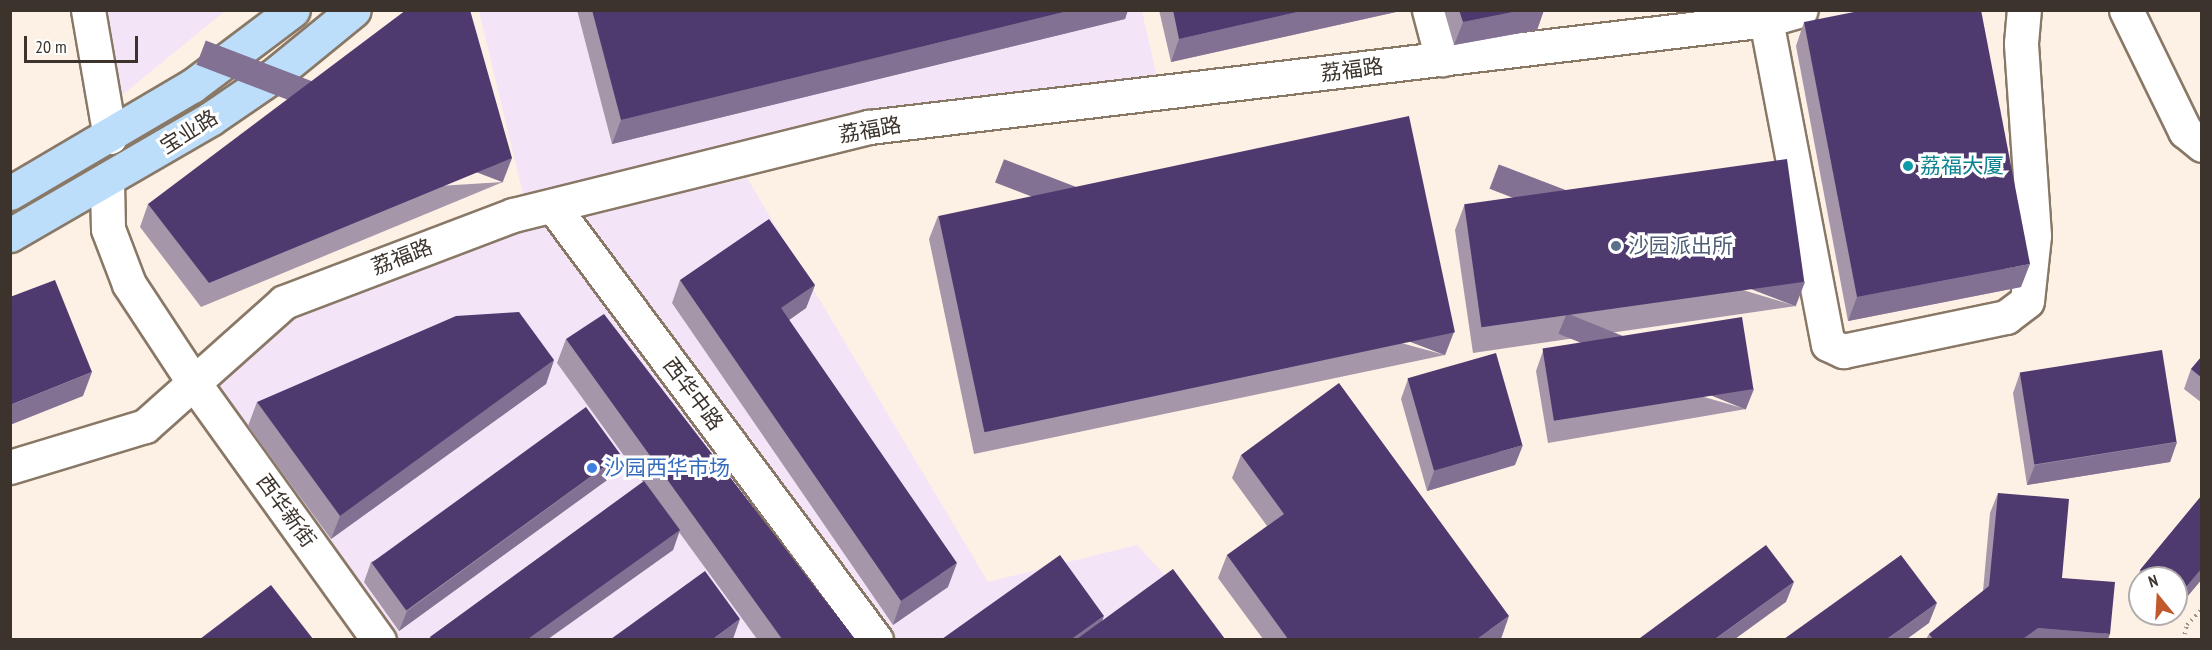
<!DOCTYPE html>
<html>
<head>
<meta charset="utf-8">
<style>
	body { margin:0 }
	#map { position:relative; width:2212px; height:650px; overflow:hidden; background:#fdf1e5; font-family:"PT Sans Narrow","Noto Sans SC",sans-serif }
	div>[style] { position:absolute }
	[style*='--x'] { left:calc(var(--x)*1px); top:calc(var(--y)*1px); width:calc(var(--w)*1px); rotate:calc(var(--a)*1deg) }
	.commercial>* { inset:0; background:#f3e4f7 }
	.path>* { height:4px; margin-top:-2px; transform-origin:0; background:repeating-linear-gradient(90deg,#9c9288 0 1.5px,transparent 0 6px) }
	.roads { filter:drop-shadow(2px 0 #897866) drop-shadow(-2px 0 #897866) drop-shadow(0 2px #897866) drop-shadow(0 -2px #897866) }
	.minor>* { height:33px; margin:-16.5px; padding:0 16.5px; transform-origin:16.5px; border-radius:16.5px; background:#fff }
	.major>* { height:33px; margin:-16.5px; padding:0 16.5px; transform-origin:16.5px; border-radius:16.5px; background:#bddefb }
	.wall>* { inset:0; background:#a696aa }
	.shaded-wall>* { inset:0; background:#837193; transform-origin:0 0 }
	.building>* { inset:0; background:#4f3a70; transform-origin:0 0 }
	.dots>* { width:16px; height:16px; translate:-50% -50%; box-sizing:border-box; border:3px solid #fff; border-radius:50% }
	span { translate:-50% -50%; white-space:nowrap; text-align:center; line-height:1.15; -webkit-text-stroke:6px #fff; paint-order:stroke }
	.street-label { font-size:21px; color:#3b332c }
	.culture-label { font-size:21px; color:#0d838f }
	.left { translate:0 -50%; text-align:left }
	.service-label { font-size:21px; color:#4e5e75 }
	.shop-label { font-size:21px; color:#366cbe }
	.frame { position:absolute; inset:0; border:12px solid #3b332c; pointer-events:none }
	.north { position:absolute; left:2128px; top:566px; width:60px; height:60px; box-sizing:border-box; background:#fff; border:2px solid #b1adab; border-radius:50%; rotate:342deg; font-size:16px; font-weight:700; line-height:24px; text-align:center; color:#3b332c }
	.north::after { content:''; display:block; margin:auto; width:21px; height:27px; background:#c05a2c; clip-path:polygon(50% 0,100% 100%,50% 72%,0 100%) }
	.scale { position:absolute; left:24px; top:36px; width:114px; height:27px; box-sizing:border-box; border:3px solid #3b332c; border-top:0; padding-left:8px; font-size:18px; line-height:21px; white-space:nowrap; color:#3b332c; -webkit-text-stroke:4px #fff; paint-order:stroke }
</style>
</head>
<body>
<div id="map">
	<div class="commercial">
		<i style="clip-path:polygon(101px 10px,225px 11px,116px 100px)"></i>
		<i style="clip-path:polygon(479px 11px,1142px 11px,1158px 82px,948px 108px,523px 194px)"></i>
		<i style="clip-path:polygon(747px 178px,988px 582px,1137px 545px,1224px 639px,388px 639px,209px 392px,299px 314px,522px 230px)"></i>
	</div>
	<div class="path">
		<i style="--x:2183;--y:640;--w:16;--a:-75"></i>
		<i style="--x:2187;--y:625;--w:22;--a:-47"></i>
	</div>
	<div class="roads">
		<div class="minor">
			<i style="--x:88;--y:10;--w:129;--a:80.2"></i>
			<i style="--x:1429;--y:10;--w:51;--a:75.1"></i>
			<i style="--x:2126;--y:10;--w:135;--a:64"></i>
			<i style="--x:2185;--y:131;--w:22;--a:39"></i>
			<i style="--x:1766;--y:20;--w:330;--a:79.2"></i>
			<i style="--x:1828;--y:344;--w:17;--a:25"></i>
			<i style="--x:1843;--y:351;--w:167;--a:-11.8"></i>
			<i style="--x:2006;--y:317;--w:26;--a:-37"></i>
			<i style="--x:2027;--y:301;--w:66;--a:-83.9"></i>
			<i style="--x:2034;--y:235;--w:192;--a:-93.9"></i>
			<i style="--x:2021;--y:43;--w:33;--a:-85"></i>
			<i style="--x:107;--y:182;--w:47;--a:88.8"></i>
			<i style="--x:108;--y:229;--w:59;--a:69.1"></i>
			<i style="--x:129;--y:284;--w:118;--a:56.7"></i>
			<i style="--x:194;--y:383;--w:317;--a:54.3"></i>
			<i style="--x:553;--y:206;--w:541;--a:53.34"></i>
			<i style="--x:10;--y:467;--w:141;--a:-16.9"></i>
			<i style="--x:145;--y:426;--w:186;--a:-41.7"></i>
			<i style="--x:284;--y:302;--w:245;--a:-20.8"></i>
			<i style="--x:513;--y:215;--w:367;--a:-13.9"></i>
			<i style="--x:869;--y:127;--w:903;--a:-6.8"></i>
			<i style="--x:1766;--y:20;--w:36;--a:-16"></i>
		</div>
		<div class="major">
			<i style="--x:10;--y:193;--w:211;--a:-30.5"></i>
			<i style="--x:192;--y:86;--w:126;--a:-37"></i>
			<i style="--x:10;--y:235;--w:231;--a:-30.1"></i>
			<i style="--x:210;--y:119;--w:76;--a:-34.3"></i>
			<i style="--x:273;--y:76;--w:104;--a:-39.2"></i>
		</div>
	</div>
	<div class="wall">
		<i style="clip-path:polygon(577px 10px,1128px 10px,1125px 19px,612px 144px)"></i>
		<i style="clip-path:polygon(1159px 10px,1396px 10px,1396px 12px,1171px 62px)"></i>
		<i style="clip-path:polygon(1444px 10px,1544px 10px,1537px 30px,1454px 45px)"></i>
		<i style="clip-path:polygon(1804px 22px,2021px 287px,1848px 321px,1796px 46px)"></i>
		<i style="clip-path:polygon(503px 182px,201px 307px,140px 227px,148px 204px)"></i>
		<i style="clip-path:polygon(1464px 206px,1796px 306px,1473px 353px,1455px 230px)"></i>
		<i style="clip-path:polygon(938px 216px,1445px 355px,974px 454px,929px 239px)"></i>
		<i style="clip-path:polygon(680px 280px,815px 285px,806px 308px,789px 320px,948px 587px,893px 625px,672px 303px)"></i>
		<i style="clip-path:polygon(566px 339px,855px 639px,757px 639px,679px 532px,673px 550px,548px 639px,429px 639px,430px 637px,643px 482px,557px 363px)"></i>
		<i style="clip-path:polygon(1543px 351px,1746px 409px,1548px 443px,1536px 371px)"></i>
		<i style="clip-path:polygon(2202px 356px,2202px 403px,2184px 389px,2191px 369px)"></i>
		<i style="clip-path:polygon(554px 360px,546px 384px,331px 539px,248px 426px,257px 402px)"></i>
		<i style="clip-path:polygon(2020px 373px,2177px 442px,2170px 462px,2027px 485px,2013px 393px)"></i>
		<i style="clip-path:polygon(1408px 379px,1515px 465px,1427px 491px,1401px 399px)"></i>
		<i style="clip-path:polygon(621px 455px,614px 475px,399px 631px,364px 582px,371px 562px)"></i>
		<i style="clip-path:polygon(1241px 455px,1501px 639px,1263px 639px,1218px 578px,1227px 555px,1267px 526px,1232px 478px)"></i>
		<i style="clip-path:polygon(1998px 493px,2062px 578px,2108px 639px,1926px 639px,1929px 634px,1983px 591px,1990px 513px)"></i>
		<i style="clip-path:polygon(2202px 495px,2202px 579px,2176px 610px,2176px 578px,2140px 578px,2140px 596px,2133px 590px,2140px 570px)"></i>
		<i style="clip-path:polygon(2163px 614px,2173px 614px,2169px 619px)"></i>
	</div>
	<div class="shaded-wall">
		<i style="clip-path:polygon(1072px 10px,1128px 10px,1125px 19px,612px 144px,621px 120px)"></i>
		<i style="clip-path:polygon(1306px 10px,1396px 10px,1396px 12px,1171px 62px,1179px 39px)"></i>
		<i style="clip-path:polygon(1523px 10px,1544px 10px,1537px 30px,1454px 45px,1463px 22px)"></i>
		<i style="left:512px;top:158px;width:26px;height:328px;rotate:111deg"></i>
		<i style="clip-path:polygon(2030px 264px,2021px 287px,1848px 321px,1857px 297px)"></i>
		<i style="left:1805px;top:282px;width:26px;height:328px;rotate:111deg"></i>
		<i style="clip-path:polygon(815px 285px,806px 308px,772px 332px,781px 308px)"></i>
		<i style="left:1454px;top:332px;width:25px;height:482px;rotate:111deg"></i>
		<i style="clip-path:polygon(554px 360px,546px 384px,331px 539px,340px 516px)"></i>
		<i style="clip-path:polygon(92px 372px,83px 396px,10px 425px,10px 405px)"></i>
		<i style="left:1754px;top:389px;width:22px;height:202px;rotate:112deg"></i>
		<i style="clip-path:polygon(2177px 442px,2170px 462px,2027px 485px,2035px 465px)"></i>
		<i style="clip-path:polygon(1523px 445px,1515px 465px,1427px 491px,1434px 471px)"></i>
		<i style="clip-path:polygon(621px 455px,614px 475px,399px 631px,407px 611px)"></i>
		<i style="clip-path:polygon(680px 530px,673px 550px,548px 639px,528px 639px)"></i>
		<i style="clip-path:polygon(957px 563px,948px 587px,893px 625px,901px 601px)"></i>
		<i style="clip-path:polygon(2202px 568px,2202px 579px,2176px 610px,2176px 599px)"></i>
		<i style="clip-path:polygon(1794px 582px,1786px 602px,1735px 639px,1715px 639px)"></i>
		<i style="clip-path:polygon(1937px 603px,1929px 623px,1907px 639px,1887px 639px)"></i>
		<i style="clip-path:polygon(1104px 616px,1097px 636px,1092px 639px,1072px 639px)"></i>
		<i style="clip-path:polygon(1509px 616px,1501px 639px,1477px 639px)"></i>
		<i style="clip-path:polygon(740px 619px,733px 639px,713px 639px)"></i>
		<i style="clip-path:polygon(2038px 628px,2110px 634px,2108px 639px,2023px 639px)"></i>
	</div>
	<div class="building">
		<i style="clip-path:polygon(406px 10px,470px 10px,512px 158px,209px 283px,148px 204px)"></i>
		<i style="clip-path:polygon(592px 10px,1072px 10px,621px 120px)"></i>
		<i style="clip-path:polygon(1173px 10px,1306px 10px,1179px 39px)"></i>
		<i style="clip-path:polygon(1459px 10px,1523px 10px,1463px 22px)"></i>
		<i style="clip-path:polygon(1864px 10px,1981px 10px,2030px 264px,1857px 297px,1804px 22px)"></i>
		<i style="left:1409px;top:116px;width:221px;height:481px;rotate:78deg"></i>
		<i style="left:1787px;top:159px;width:124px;height:326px;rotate:82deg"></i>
		<i style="clip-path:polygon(769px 219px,815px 285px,781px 308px,957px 563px,901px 601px,680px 280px)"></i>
		<i style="clip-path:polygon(55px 280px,92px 372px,10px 405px,10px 297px)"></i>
		<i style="clip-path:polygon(519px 312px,554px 360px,340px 516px,257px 402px,456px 316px)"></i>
		<i style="clip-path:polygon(604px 314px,855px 639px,782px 639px,566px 339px)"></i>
		<i style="left:1742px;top:317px;width:73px;height:202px;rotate:81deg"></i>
		<i style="left:2162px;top:350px;width:93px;height:144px;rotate:81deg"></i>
		<i style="left:1496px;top:353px;width:96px;height:92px;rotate:74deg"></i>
		<i style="clip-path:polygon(2202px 356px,2202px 378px,2191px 369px)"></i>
		<i style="clip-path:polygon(1339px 383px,1509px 616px,1477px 639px,1288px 639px,1227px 555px,1284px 514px,1241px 455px)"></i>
		<i style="left:586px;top:407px;width:59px;height:265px;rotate:54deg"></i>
		<i style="clip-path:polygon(644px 481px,680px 530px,528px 639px,432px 639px,430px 637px)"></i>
		<i style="clip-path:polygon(1998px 493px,2069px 499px,2062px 578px,2115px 582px,2110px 634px,2038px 628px,2023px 639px,1933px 639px,1929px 634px,1989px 586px)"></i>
		<i style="clip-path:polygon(2202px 495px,2202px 568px,2176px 599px,2176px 578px,2150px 578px,2140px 570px)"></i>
		<i style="clip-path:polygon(1766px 545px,1794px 582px,1715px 639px,1641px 639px,1640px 638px)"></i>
		<i style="clip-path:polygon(1060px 555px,1104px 616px,1072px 639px,942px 639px)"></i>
		<i style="clip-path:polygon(1901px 555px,1937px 603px,1887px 639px,1784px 639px)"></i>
		<i style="clip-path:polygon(1173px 569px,1225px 639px,1077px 639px)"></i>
		<i style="clip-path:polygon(705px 571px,740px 619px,713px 639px,611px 639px)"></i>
		<i style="clip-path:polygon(271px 585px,313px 639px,200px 639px)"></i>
	</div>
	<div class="dots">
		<i style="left:1908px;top:166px;background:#0f9aa8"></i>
		<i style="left:1616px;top:246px;background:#5c6f8a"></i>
		<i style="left:592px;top:468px;background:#3f7fe0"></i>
	</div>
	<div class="street-label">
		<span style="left:1352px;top:70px;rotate:-7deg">荔福路</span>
		<span style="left:870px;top:130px;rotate:-10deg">荔福路</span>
		<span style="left:189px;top:132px;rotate:-32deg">宝业路</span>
		<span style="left:402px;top:257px;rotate:-21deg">荔福路</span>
		<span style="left:693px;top:394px;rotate:53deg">西华中路</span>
		<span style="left:286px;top:511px;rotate:54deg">西华新街</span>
	</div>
	<div class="culture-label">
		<span class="left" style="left:1920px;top:166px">荔福大厦</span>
	</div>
	<div class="service-label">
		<span class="left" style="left:1628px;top:246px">沙园派出所</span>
	</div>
	<div class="shop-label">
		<span class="left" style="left:604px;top:468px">沙园西华市场</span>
	</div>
	<div class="frame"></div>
	<div class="north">N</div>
	<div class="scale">20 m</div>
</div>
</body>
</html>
